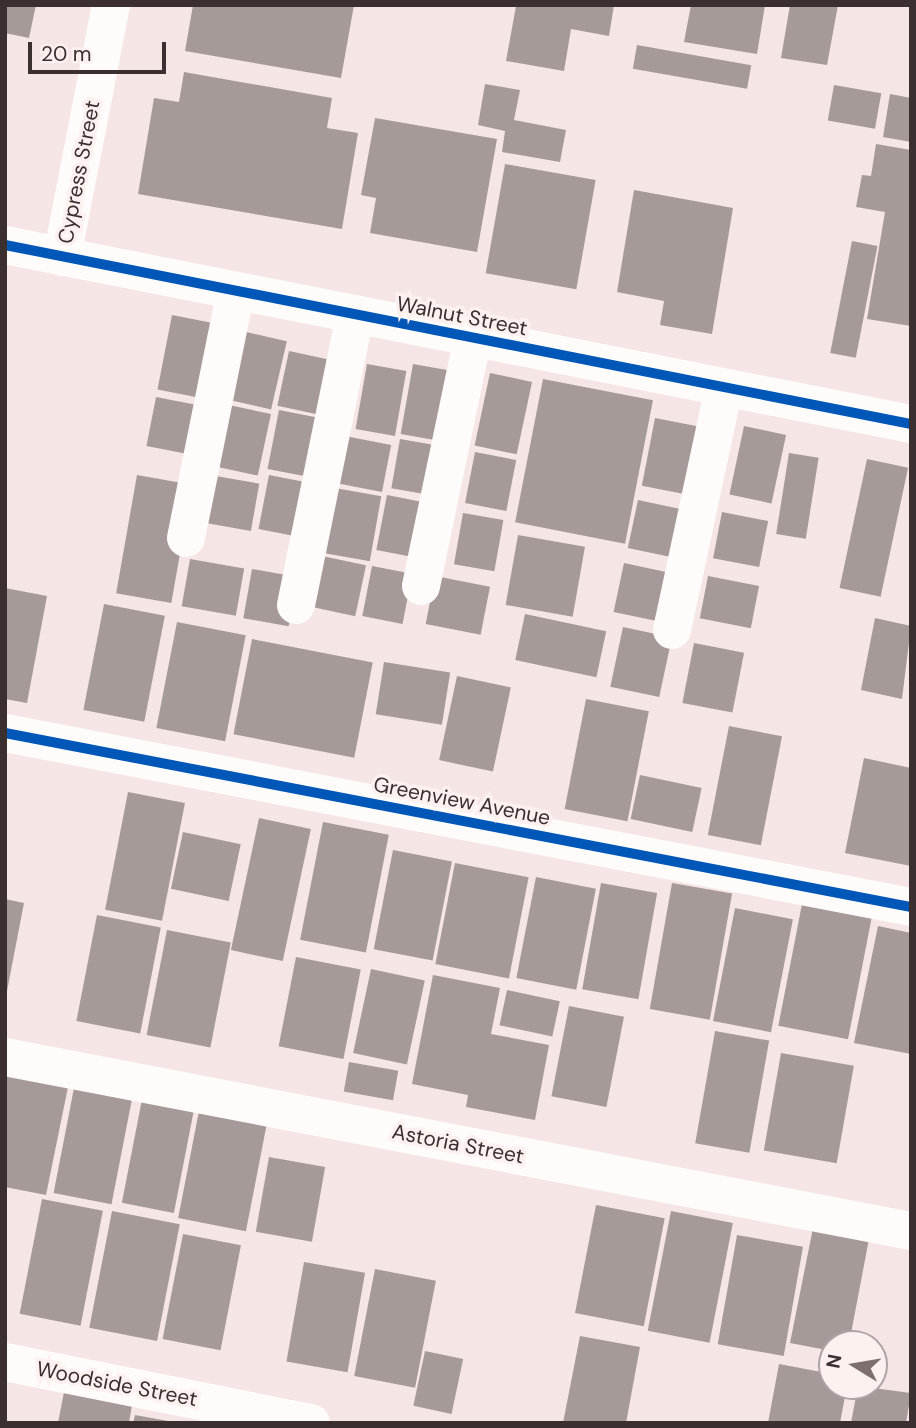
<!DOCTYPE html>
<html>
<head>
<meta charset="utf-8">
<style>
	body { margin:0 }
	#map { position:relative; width:916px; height:1428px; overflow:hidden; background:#f5e5e4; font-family:"DM Sans",sans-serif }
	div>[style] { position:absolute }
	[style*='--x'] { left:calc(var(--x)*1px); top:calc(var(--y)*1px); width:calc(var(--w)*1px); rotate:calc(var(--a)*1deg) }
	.building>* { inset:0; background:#a69a99; transform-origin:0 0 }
	.minor>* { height:38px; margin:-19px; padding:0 19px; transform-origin:19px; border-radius:19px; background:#fefbfb }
	.cycleway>* { height:10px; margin:-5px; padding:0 5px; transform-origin:5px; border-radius:5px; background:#0057b8 }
	span { translate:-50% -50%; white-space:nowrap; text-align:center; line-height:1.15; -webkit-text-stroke:7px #fdf1f0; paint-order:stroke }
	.street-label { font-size:21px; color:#3b302f }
	.frame { position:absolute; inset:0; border:7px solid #3b302f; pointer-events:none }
	.north { position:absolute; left:818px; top:1330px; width:70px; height:70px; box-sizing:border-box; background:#fdf1f0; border:2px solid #afa4a3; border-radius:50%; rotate:281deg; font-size:19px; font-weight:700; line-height:28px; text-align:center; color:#3b302f }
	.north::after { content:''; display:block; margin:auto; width:24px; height:32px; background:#7c6f6e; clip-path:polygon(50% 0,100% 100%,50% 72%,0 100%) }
	.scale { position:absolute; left:28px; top:42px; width:138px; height:32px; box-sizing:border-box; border:4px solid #3b302f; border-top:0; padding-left:9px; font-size:21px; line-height:24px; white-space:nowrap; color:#3b302f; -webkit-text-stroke:5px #fdf1f0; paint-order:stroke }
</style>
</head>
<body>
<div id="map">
	<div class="building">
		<i style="clip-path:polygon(5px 5px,36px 5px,29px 38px,5px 33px)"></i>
		<i style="clip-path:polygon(193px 5px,354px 5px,341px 78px,185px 51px)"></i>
		<i style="clip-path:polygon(530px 5px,614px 5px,609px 36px,571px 29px,564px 71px,506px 61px,516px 6px)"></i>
		<i style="clip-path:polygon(691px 5px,765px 5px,757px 54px,684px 42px)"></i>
		<i style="clip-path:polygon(790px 5px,838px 5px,827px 65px,781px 58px)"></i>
		<i style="left:637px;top:45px;width:116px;height:24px;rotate:10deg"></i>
		<i style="clip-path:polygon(184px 72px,332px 98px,327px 128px,358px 133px,342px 229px,138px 194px,154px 98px,179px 102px)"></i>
		<i style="clip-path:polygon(485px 84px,520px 90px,514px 120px,566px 130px,560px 162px,502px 152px,505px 131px,478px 125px)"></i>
		<i style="left:834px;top:85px;width:48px;height:36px;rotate:10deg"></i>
		<i style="clip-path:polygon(890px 94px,911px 98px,911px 142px,883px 137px)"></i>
		<i style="clip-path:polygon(375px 118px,497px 139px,477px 252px,370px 233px,376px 198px,361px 195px)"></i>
		<i style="clip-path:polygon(876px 144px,911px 150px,911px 326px,867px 319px,885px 212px,856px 207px,862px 175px,871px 176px)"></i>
		<i style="left:505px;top:164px;width:92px;height:111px;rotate:10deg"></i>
		<i style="clip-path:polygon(634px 190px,733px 208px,712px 334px,660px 325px,664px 301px,617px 292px)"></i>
		<i style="left:852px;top:241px;width:26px;height:114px;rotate:11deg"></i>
		<i style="left:172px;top:315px;width:52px;height:76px;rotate:11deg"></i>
		<i style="left:242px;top:331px;width:46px;height:70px;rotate:13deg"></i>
		<i style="left:289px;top:351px;width:50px;height:56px;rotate:12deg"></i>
		<i style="left:367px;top:364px;width:40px;height:66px;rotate:10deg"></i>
		<i style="left:413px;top:364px;width:46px;height:71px;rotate:10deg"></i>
		<i style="left:490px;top:373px;width:43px;height:74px;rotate:12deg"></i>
		<i style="left:543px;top:379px;width:112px;height:146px;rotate:11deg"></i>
		<i style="left:156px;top:397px;width:46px;height:50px;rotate:11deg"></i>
		<i style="left:224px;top:404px;width:48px;height:63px;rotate:12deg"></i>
		<i style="left:279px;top:410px;width:52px;height:60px;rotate:11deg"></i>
		<i style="left:655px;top:418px;width:51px;height:69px;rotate:11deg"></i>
		<i style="left:744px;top:426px;width:43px;height:70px;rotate:12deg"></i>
		<i style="left:345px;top:436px;width:47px;height:48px;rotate:11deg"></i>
		<i style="left:400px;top:439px;width:41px;height:50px;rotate:10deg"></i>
		<i style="left:475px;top:452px;width:42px;height:52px;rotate:11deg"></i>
		<i style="left:789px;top:453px;width:30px;height:82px;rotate:9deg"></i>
		<i style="left:867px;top:459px;width:42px;height:132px;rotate:12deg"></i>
		<i style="left:137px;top:475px;width:56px;height:120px;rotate:10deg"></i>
		<i style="left:210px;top:475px;width:50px;height:48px;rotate:10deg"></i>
		<i style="left:269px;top:475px;width:42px;height:55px;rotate:11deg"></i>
		<i style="left:335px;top:488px;width:47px;height:66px;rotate:10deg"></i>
		<i style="left:387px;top:495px;width:44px;height:56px;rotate:11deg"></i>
		<i style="left:638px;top:500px;width:55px;height:49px;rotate:12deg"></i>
		<i style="left:722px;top:512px;width:47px;height:47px;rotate:11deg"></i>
		<i style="left:463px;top:513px;width:41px;height:52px;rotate:10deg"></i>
		<i style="left:518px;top:535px;width:68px;height:71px;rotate:10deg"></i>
		<i style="left:322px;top:556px;width:45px;height:52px;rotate:12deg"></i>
		<i style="left:190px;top:559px;width:55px;height:48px;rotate:10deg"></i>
		<i style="left:624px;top:563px;width:55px;height:50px;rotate:12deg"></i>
		<i style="left:372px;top:566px;width:41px;height:51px;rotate:11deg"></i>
		<i style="left:252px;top:569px;width:46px;height:50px;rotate:10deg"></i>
		<i style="left:435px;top:576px;width:56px;height:49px;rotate:11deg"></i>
		<i style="left:708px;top:576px;width:52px;height:43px;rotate:11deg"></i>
		<i style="clip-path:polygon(5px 588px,47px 596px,27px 703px,5px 699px)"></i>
		<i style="left:104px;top:604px;width:62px;height:108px;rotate:11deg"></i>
		<i style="left:525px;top:614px;width:83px;height:47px;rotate:12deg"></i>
		<i style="clip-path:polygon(875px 618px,911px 626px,902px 699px,861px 690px)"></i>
		<i style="left:177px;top:622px;width:70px;height:108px;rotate:11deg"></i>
		<i style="left:623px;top:627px;width:50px;height:61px;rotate:12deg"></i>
		<i style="left:252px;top:639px;width:123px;height:97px;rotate:11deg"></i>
		<i style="left:694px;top:643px;width:51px;height:61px;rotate:11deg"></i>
		<i style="left:384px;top:662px;width:67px;height:53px;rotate:9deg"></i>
		<i style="left:457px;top:676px;width:55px;height:86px;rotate:12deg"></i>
		<i style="left:586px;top:699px;width:64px;height:112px;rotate:11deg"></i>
		<i style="left:729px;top:726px;width:54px;height:111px;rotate:11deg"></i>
		<i style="clip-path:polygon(864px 758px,911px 768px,911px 866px,845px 853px)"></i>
		<i style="left:640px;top:775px;width:63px;height:45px;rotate:12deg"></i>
		<i style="left:128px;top:792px;width:58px;height:120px;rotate:11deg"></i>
		<i style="left:259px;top:818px;width:53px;height:135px;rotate:12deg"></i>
		<i style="left:323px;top:822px;width:67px;height:120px;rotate:11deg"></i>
		<i style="left:183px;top:832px;width:59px;height:58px;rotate:12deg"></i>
		<i style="left:393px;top:850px;width:60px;height:101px;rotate:11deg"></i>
		<i style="left:455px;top:863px;width:75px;height:103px;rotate:11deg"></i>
		<i style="left:536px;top:877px;width:61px;height:103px;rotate:11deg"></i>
		<i style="left:601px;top:883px;width:57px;height:108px;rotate:10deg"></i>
		<i style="left:672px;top:883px;width:61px;height:128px;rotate:10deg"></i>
		<i style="clip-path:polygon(5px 899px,24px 903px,7px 991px,5px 991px)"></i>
		<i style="left:802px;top:904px;width:71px;height:124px;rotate:11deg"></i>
		<i style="left:735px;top:908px;width:59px;height:115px;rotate:11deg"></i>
		<i style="left:97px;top:915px;width:65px;height:108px;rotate:11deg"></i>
		<i style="clip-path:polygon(878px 926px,911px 933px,911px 1054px,854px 1043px)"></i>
		<i style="left:167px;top:930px;width:65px;height:107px;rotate:11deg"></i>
		<i style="left:296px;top:957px;width:66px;height:91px;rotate:11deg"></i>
		<i style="left:371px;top:969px;width:55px;height:86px;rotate:12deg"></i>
		<i style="clip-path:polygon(433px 975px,500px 988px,491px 1034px,549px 1045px,535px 1120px,466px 1107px,468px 1095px,412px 1084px)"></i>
		<i style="left:507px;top:990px;width:54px;height:36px;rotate:12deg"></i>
		<i style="left:569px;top:1006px;width:56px;height:92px;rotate:11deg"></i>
		<i style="left:715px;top:1031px;width:55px;height:114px;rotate:10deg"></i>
		<i style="left:781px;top:1053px;width:74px;height:99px;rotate:10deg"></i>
		<i style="left:349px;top:1062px;width:50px;height:30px;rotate:10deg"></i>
		<i style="clip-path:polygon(5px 1075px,68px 1087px,46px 1195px,5px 1187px)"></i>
		<i style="left:74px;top:1088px;width:59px;height:107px;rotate:11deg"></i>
		<i style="left:144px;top:1089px;width:53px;height:116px;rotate:11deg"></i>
		<i style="left:199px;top:1111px;width:69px;height:109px;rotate:11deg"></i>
		<i style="left:269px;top:1157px;width:57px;height:76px;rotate:10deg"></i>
		<i style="left:42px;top:1199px;width:62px;height:117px;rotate:11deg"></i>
		<i style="left:596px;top:1205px;width:70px;height:110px;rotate:11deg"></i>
		<i style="left:112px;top:1211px;width:69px;height:119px;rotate:11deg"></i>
		<i style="left:671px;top:1211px;width:63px;height:122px;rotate:11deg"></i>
		<i style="clip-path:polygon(813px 1228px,869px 1239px,849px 1344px,832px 1344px,832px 1351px,790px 1343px)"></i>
		<i style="left:183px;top:1234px;width:59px;height:107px;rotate:11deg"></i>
		<i style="left:737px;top:1235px;width:67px;height:111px;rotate:10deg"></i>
		<i style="left:304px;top:1262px;width:62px;height:101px;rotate:10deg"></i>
		<i style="left:375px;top:1269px;width:62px;height:109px;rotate:11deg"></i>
		<i style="clip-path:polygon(580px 1336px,640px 1347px,626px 1423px,563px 1423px)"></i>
		<i style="left:425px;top:1351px;width:39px;height:56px;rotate:12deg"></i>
		<i style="clip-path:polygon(779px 1364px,832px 1374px,832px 1386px,847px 1386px,840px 1423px,768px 1423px)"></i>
		<i style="clip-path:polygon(858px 1386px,911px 1393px,906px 1423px,851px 1423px)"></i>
		<i style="clip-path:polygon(64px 1392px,132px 1405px,129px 1423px,58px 1423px)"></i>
		<i style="clip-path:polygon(135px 1415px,168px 1421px,168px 1423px,133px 1423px)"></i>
	</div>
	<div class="minor">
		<i style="--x:5;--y:245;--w:924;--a:11.18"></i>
		<i style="--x:62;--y:257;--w:257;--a:-79"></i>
		<i style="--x:186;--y:538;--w:252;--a:-78.6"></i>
		<i style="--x:421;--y:586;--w:253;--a:-78.2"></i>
		<i style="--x:296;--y:605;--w:297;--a:-78.5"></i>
		<i style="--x:672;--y:630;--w:248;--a:-77.9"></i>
		<i style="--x:5;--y:733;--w:923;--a:10.87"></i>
		<i style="--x:5;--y:1057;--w:923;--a:10.87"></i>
		<i style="--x:5;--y:1362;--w:312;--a:11.3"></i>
	</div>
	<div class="cycleway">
		<i style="--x:5;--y:245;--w:924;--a:11.18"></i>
		<i style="--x:5;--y:733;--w:923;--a:10.87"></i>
	</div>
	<div class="street-label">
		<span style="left:79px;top:172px;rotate:-79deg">Cypress Street</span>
		<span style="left:462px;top:316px;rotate:11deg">Walnut Street</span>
		<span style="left:462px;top:801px;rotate:11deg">Greenview Avenue</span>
		<span style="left:458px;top:1144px;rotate:11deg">Astoria Street</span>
		<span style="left:117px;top:1384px;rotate:11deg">Woodside Street</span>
	</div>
	<div class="frame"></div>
	<div class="north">N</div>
	<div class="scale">20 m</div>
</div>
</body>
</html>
